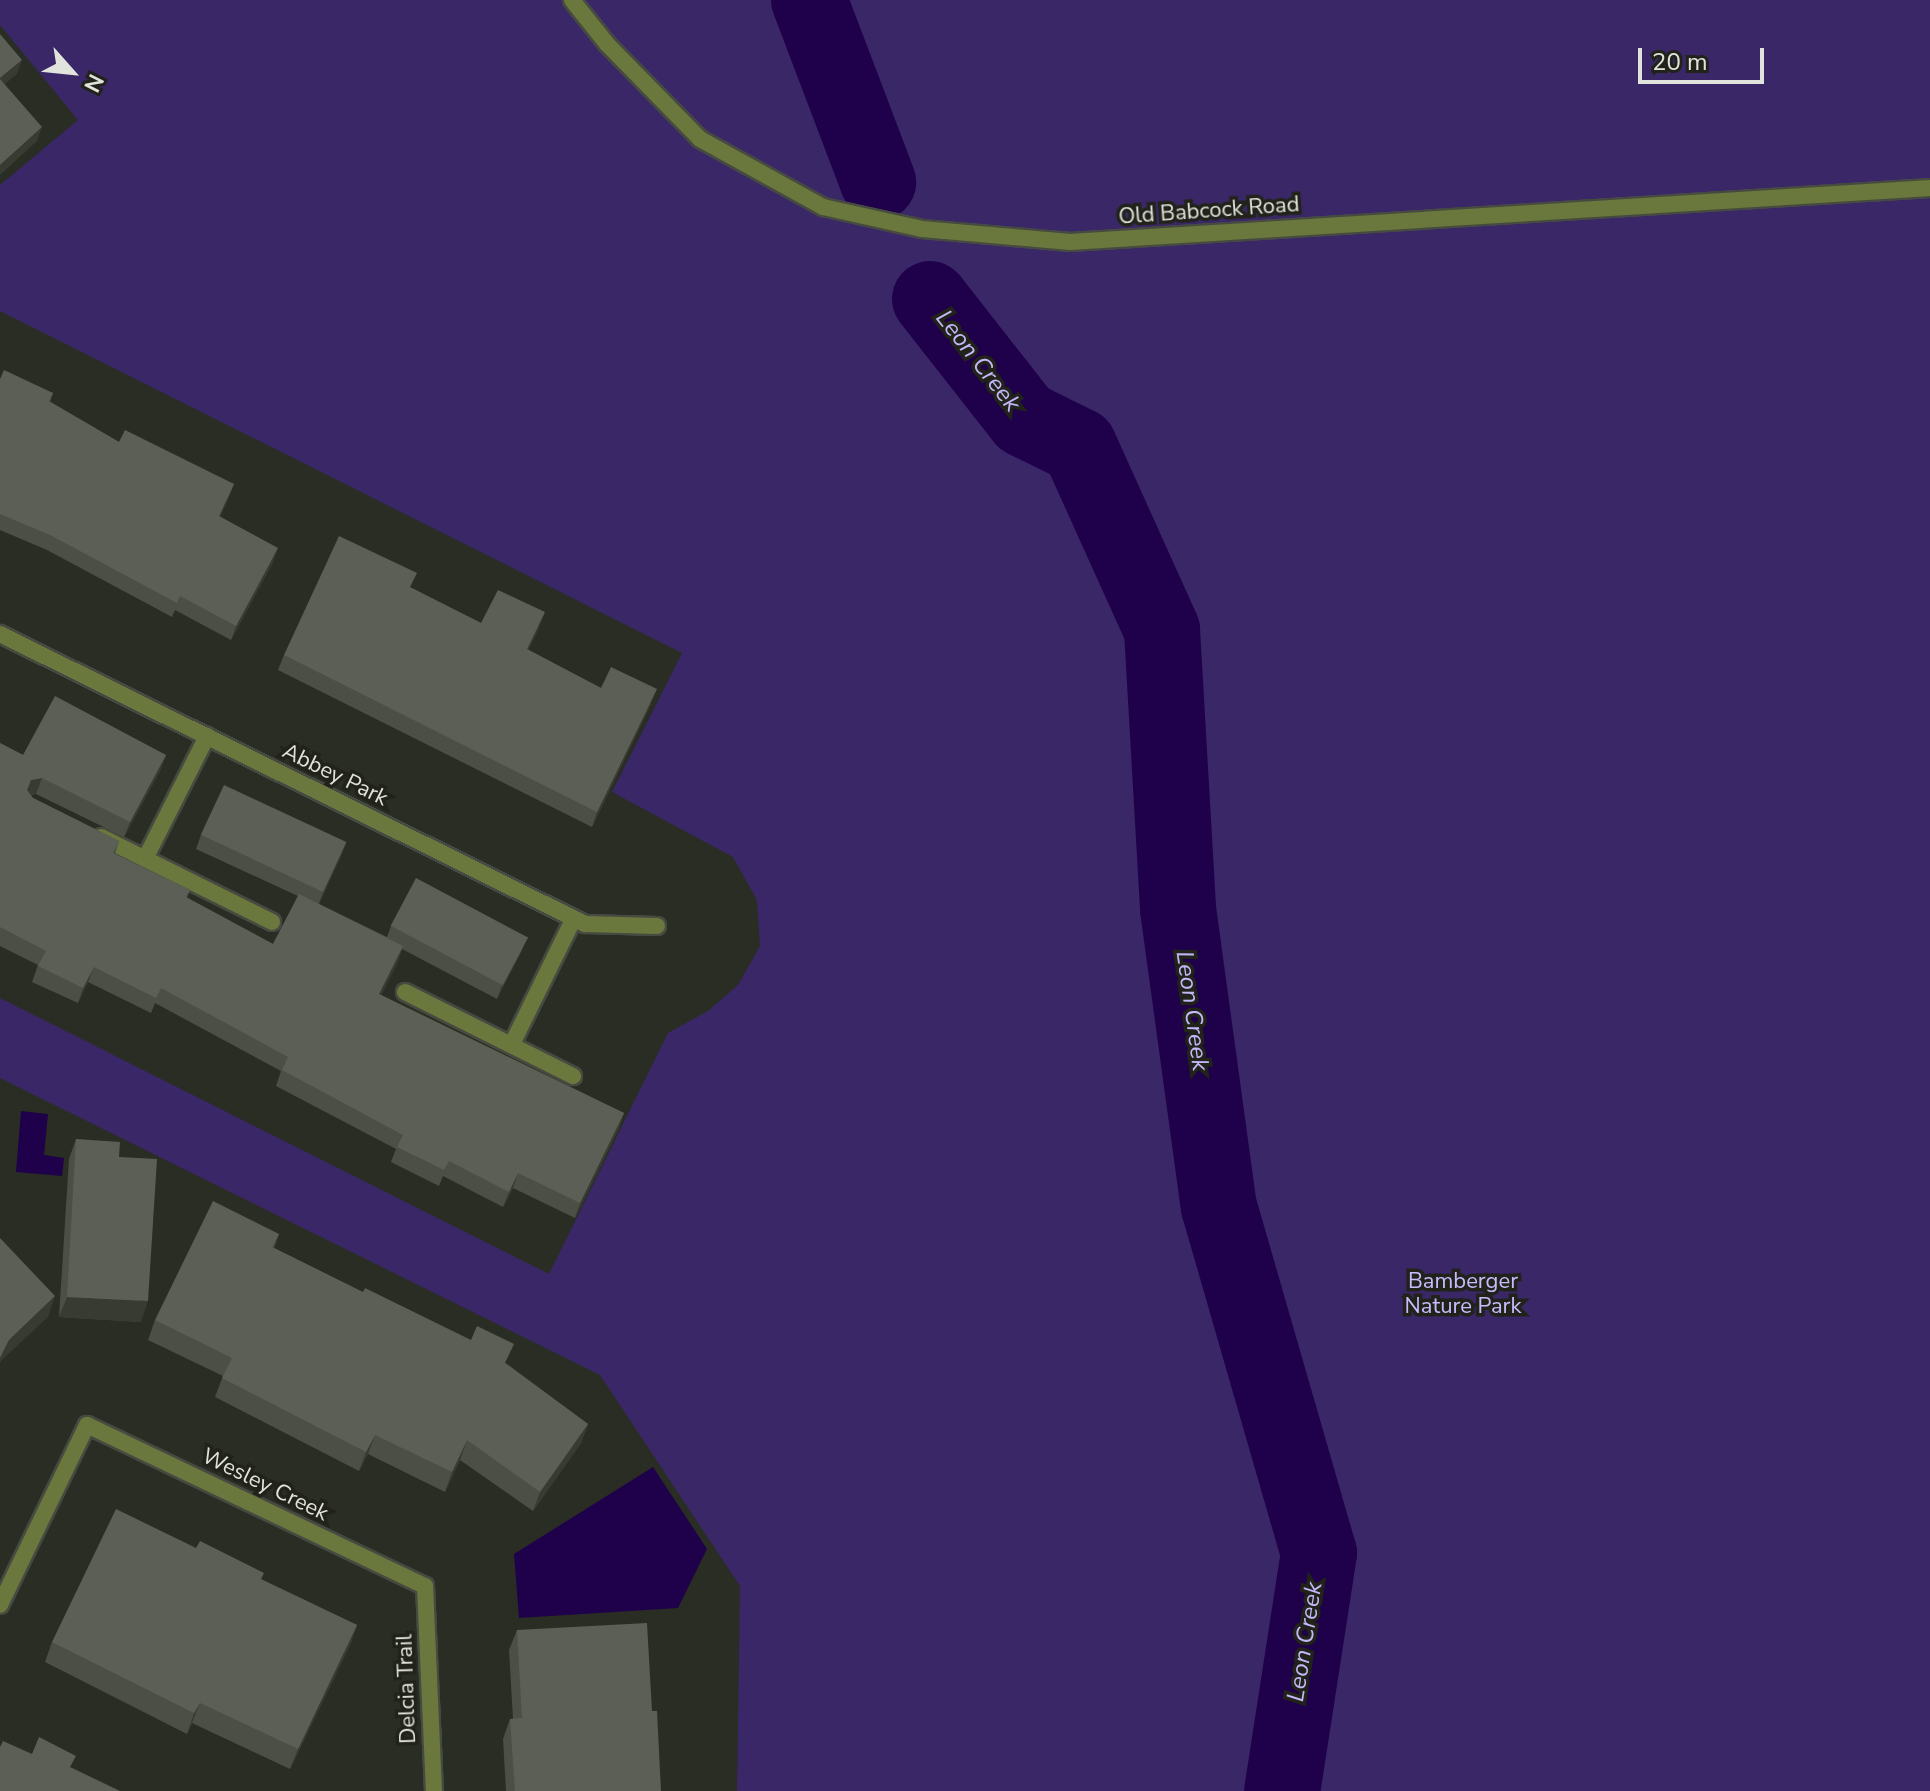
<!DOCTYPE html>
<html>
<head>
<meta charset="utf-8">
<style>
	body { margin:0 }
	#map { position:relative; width:1930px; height:1791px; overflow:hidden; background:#2a2d23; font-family:"Nunito Sans",sans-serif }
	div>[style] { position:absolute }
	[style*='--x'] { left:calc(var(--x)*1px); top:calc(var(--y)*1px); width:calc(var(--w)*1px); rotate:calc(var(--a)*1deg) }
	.green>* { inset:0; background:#3a2767 }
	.water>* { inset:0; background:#1f004a }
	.river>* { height:76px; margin:-38px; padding:0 38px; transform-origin:38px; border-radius:38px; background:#1f004a }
	.roads { filter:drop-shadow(2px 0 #474a41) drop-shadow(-2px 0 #474a41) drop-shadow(0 2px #474a41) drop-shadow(0 -2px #474a41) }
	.service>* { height:16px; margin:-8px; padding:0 8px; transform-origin:8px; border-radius:8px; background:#6a783e }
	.minor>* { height:16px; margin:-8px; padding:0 8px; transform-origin:8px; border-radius:8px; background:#6a783e }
	.wall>* { inset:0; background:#4c4f45 }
	.shaded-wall>* { inset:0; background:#383b31 }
	.building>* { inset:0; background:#5c5f56; transform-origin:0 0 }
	span { translate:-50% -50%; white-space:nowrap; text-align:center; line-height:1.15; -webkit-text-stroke:7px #21231a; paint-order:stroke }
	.street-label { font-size:22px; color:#e1e3dd }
	.park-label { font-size:22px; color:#c7bbfd }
	.water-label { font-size:24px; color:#c3b7f8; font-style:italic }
	.north { position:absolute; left:32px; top:32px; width:80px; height:80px; -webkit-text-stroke:6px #21231a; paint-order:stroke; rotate:117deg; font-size:22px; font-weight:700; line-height:32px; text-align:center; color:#e1e3dd }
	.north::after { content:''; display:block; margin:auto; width:28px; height:36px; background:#e1e3dd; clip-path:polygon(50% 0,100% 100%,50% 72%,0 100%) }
	.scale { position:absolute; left:1638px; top:48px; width:126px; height:36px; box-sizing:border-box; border:4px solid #e1e3dd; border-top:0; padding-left:10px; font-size:24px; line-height:28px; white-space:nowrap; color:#e1e3dd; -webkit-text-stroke:6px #21231a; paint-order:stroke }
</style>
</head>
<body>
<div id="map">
	<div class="green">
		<i style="clip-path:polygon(0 0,1930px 0,1930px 1791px,737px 1791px,740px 1586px,600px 1375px,0 1078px,0 998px,549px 1274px,668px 1033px,708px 1011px,738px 985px,760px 946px,757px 900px,733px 857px,612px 792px,682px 653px,0 311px,0 185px,78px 120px,0 25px)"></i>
	</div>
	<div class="water">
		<i style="clip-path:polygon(21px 1111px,48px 1114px,44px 1155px,64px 1158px,62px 1176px,16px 1172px)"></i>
		<i style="clip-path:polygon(653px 1467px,707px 1549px,678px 1608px,519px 1618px,514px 1554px)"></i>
	</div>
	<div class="river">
		<i style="--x:809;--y:0;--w:195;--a:69.2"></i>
		<i style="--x:930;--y:299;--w:152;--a:51.9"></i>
		<i style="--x:1024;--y:419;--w:61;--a:26.1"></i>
		<i style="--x:1079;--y:446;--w:202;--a:65.7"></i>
		<i style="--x:1162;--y:630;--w:279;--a:86.7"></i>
		<i style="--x:1178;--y:909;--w:301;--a:82.2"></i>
		<i style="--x:1219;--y:1207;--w:360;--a:73.9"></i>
		<i style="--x:1319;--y:1553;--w:241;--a:98.8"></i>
	</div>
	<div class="roads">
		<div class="service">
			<i style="--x:101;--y:837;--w:191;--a:26.4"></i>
			<i style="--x:145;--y:859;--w:138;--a:-63.2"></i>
			<i style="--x:405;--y:992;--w:188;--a:26.6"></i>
			<i style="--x:512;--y:1044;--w:140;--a:-63.8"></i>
		</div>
		<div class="minor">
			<i style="--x:572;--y:0;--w:56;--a:51.5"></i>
			<i style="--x:607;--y:44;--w:133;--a:45.6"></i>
			<i style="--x:700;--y:139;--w:141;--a:28.9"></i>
			<i style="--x:823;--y:207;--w:101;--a:12.5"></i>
			<i style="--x:922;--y:229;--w:149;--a:5"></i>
			<i style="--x:1070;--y:242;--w:862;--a:-3.59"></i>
			<i style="--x:0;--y:634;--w:653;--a:26.37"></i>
			<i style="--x:585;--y:924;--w:72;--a:1.6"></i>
			<i style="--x:0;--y:1605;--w:200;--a:-64.2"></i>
			<i style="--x:87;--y:1425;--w:374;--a:25.5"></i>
			<i style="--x:425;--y:1586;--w:205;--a:87.5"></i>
		</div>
	</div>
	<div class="wall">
		<i style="clip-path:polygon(0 379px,53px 393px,50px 402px,119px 442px,234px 484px,220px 517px,273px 562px,231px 640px,175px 610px,172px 617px,47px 550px,0 530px)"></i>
		<i style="clip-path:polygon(411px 588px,481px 623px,539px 628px,528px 650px,601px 688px,651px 704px,592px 827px,278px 670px,284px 655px)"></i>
		<i style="clip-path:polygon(0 743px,23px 755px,166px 755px,160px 771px,124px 837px,36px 794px,30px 795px,33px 798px,119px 841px,115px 854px,190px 890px,187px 898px,273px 944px,298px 896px,196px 849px,201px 835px,346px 843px,319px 904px,387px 937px,391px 926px,522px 950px,497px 999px,402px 949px,398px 961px,381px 995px,624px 1113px,619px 1128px,575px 1218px,513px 1188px,503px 1207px,443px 1176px,439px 1186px,391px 1162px,396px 1149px,276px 1086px,281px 1071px,155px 1003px,151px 1013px,88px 982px,78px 1003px,32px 982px,38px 965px,0 946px)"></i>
		<i style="clip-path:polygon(76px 1139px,119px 1157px,141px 1322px,59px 1317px,69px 1159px)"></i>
		<i style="clip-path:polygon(279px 1234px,274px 1248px,507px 1364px,588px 1424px,581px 1443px,533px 1511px,460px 1460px,445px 1492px,368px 1454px,359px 1471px,215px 1397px,223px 1376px,148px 1340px,155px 1320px)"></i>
		<i style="clip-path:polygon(262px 1580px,357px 1625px,350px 1645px,290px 1769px,192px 1723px,187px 1734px,45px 1662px,52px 1642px)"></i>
		<i style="clip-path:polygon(517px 1630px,652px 1711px,661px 1791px,506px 1791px,503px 1739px,510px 1719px,513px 1719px,509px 1650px)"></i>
	</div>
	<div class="shaded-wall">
		<i style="clip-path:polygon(22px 60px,17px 74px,0 88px,0 78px)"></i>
		<i style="clip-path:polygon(42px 127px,37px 141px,0 175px,0 165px)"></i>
		<i style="clip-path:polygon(234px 484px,229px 498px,214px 530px,219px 516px)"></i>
		<i style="clip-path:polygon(278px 548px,273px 562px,231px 640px,236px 626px)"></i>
		<i style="clip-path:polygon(545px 612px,539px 628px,521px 664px,527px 649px)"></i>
		<i style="clip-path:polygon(657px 689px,651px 704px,592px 827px,597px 812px)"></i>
		<i style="clip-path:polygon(166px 755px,160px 771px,124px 837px,130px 822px)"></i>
		<i style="clip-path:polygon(42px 778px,36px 794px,25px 795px,31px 780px)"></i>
		<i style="clip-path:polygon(346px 843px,341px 857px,318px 906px,323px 892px)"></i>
		<i style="clip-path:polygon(528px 937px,522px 950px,497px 999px,502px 985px)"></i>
		<i style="clip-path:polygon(403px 946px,398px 961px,374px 1010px,379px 994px)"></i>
		<i style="clip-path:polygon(94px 967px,88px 982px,78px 1003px,83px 988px)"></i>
		<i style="clip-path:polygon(624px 1113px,619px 1128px,575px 1218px,580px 1203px)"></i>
		<i style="clip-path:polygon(518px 1173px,513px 1188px,503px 1207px,509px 1192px)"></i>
		<i style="clip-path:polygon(55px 1296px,48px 1317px,2px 1360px,0 1363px,0 1358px,9px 1340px)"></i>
		<i style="clip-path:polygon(67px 1297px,148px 1301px,141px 1322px,59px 1317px)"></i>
		<i style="clip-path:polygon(588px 1424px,581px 1443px,533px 1511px,540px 1492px)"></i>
		<i style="clip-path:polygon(375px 1435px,368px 1454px,359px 1471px,366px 1452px)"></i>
		<i style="clip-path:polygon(467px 1440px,460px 1460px,445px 1492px,452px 1472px)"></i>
		<i style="clip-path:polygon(357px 1625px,350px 1645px,290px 1769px,298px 1749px)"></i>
		<i style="clip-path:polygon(200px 1703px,192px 1723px,187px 1734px,194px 1713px)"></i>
	</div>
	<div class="building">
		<i style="clip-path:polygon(0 34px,22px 60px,0 78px)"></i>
		<i style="clip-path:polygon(0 79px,42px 127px,0 165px)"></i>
		<i style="clip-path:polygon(4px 370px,53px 393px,49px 401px,119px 442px,125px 430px,234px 484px,219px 516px,278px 548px,236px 626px,180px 596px,177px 603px,52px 536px,0 514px,0 379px)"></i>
		<i style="clip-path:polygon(339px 536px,417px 573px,410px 587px,481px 623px,498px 590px,545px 612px,527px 649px,601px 688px,611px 667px,657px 689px,597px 812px,284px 655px)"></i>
		<i style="clip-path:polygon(55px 696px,166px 755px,130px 822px,42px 778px,31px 780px,27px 790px,33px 798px,119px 841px,113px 853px,190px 890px,186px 897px,273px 944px,299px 894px,403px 946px,379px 994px,624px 1113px,580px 1203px,518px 1173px,509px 1192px,449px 1161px,444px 1170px,397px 1147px,403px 1135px,282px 1070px,288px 1057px,161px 988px,156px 998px,94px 967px,83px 988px,38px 966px,46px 951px,0 927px,0 743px,23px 755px)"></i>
		<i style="left:224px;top:785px;width:135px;height:55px;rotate:25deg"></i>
		<i style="left:416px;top:878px;width:127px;height:54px;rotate:28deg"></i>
		<i style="clip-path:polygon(76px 1139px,120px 1142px,119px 1157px,157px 1159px,148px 1301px,67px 1297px)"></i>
		<i style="clip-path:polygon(213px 1201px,279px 1234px,272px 1247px,363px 1292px,365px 1288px,471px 1340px,477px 1326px,514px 1344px,505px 1363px,588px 1424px,540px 1492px,467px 1440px,452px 1472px,375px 1435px,366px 1452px,222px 1378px,232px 1358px,155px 1320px)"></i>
		<i style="clip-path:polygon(0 1238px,55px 1296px,9px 1340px,0 1358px)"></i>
		<i style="clip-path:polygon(116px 1509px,196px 1548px,200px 1541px,264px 1573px,261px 1579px,357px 1625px,298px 1749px,200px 1703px,194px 1713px,52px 1642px)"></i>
		<i style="clip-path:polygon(647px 1623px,652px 1711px,657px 1711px,661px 1791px,515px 1791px,510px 1719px,522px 1718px,517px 1630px)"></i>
		<i style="clip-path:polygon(39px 1737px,76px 1756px,70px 1767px,120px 1791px,0 1791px,0 1747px,3px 1741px,32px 1754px)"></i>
	</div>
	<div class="street-label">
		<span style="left:1209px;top:211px;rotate:-4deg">Old Babcock Road</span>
		<span style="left:335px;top:775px;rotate:26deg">Abbey Park</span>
		<span style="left:265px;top:1485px;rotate:26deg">Wesley Creek</span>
		<span style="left:407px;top:1689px;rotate:-92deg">Delcia Trail</span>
	</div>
	<div class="park-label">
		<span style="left:1463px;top:1294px">Bamberger<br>Nature Park</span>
	</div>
	<div class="water-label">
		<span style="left:978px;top:361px;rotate:52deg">Leon Creek</span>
		<span style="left:1192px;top:1011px;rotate:82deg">Leon Creek</span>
		<span style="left:1305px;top:1642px;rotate:-81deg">Leon Creek</span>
	</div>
	<div class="north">N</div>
	<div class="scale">20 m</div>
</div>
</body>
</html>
